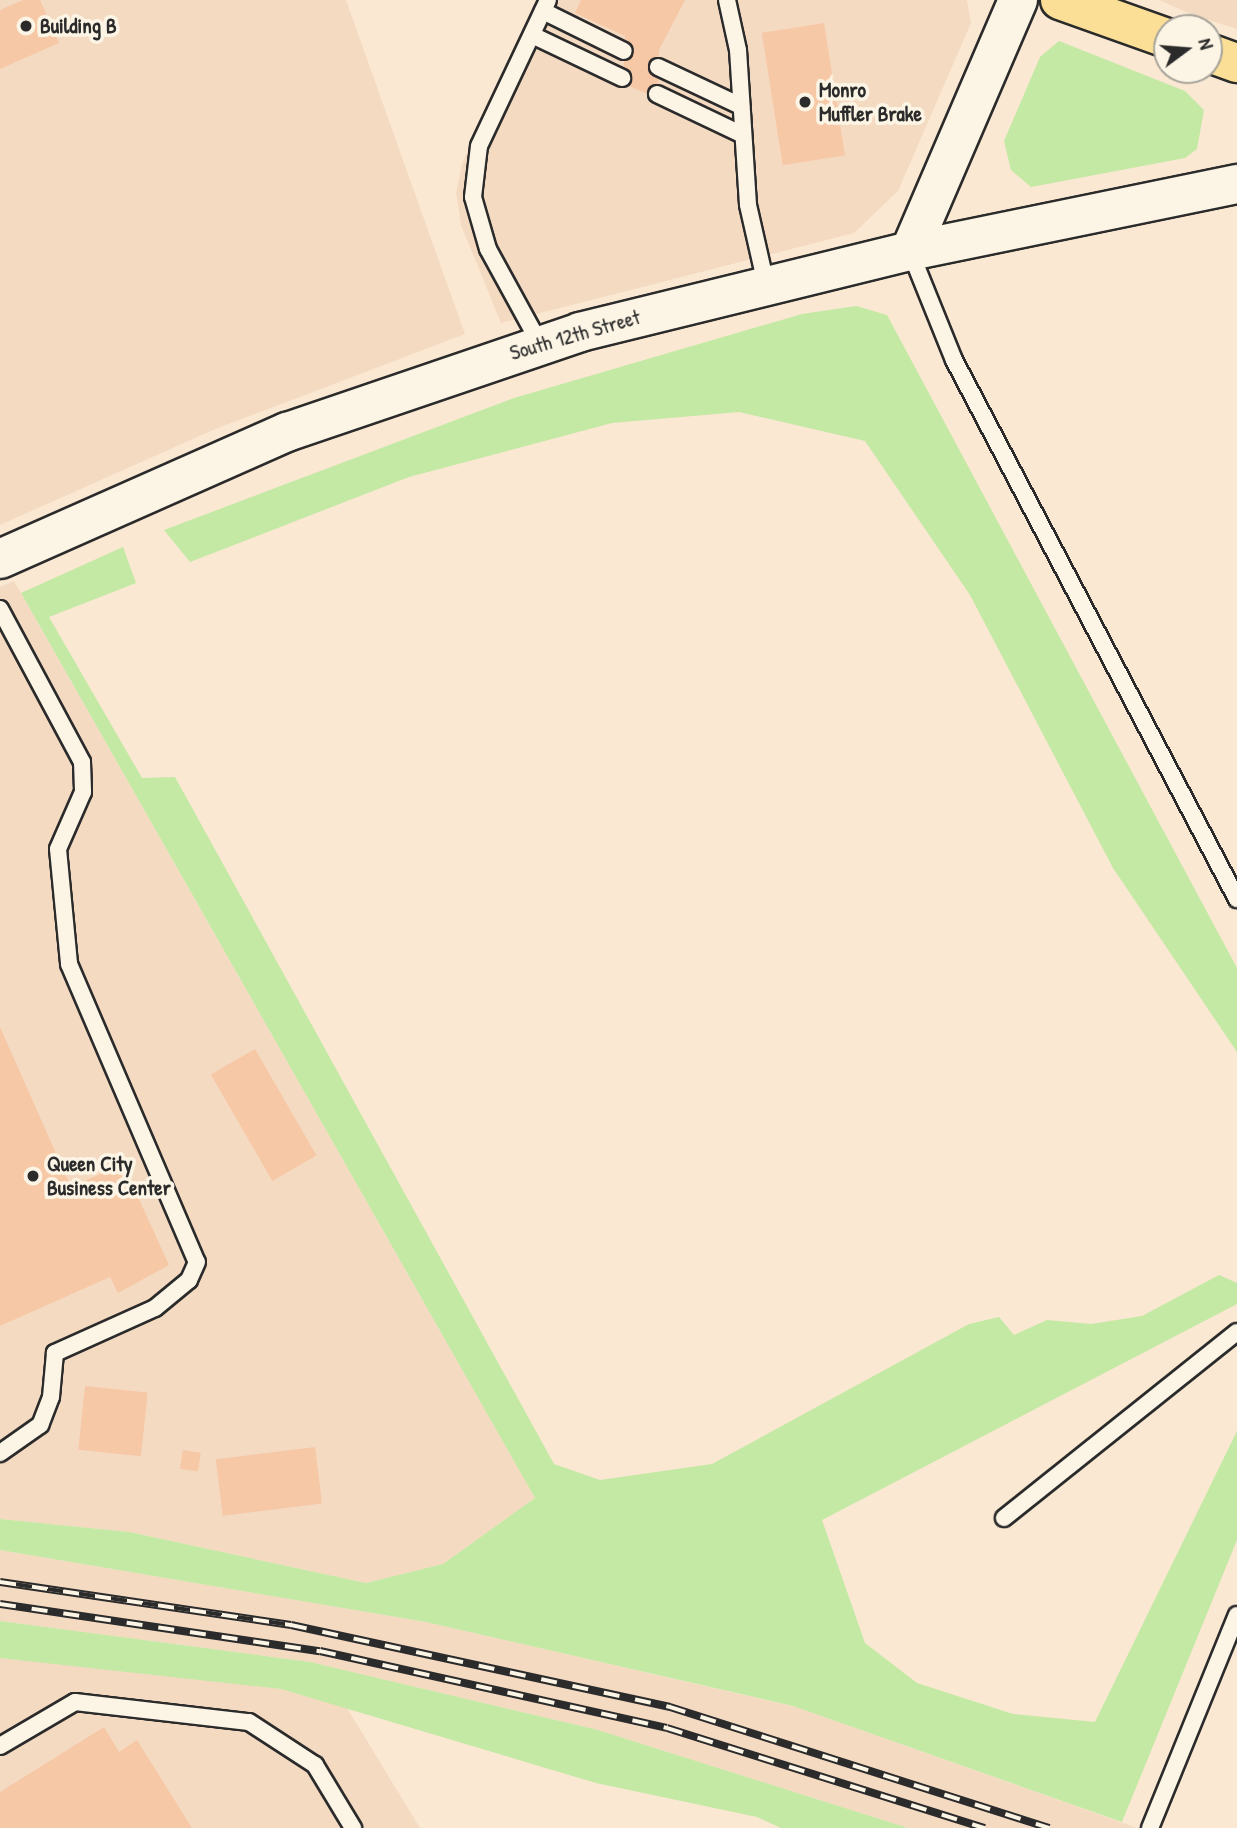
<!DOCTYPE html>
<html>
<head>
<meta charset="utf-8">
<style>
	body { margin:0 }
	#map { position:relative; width:1237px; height:1828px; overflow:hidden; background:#fae8d2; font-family:"Patrick Hand",sans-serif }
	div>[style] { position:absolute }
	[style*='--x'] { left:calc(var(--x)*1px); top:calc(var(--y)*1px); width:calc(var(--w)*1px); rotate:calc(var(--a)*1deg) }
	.built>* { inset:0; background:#f5dac2 }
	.green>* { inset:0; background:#c3e9a4 }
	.building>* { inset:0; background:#f6c8a6; transform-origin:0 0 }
	.roads { filter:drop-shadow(2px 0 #2b2b2b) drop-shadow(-2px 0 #2b2b2b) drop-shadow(0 2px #2b2b2b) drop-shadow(0 -2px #2b2b2b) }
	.service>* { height:16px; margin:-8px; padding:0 8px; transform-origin:8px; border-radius:8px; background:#fcf5e5 }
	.tertiary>* { height:38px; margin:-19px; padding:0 19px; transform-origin:19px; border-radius:19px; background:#fcf5e5 }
	.primary>* { height:38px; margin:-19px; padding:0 19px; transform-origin:19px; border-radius:19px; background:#fbdf96 }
	.rail>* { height:8px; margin-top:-4px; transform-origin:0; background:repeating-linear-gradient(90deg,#fcf5e5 0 16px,#2b2b2b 0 32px); box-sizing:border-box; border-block:2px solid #2b2b2b }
	.dots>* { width:19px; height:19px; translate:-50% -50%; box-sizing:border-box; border:4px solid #fcf5e5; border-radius:50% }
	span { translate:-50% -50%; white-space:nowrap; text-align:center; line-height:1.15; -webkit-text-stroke:7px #fcf5e5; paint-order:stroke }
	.poi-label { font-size:21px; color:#2b2b2b; font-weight:700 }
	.left { translate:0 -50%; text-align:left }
	.street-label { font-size:21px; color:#2b2b2b }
	.north { position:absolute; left:1153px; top:14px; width:70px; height:70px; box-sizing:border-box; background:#fcf5e5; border:2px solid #a8a49b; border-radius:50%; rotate:74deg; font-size:19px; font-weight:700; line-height:28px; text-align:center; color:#2b2b2b }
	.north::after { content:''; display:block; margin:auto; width:24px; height:32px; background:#2b2b2b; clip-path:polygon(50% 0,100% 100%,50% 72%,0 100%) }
</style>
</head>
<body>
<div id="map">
	<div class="built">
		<i style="clip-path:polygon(0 0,346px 0,465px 334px,213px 430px,0 525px)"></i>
		<i style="clip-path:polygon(536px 0,967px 0,971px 23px,898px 191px,854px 233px,501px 323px,461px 225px,456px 193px,462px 164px)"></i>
		<i style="clip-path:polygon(1159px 0,1237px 0,1237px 29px,1193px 15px)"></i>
		<i style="clip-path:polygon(14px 581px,535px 1498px,443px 1564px,366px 1583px,129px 1532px,0 1519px,0 587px)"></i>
		<i style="clip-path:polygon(0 1550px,426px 1622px,796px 1707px,1137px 1828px,908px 1828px,598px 1730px,310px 1662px,0 1621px)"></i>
		<i style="clip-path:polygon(0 1658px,177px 1674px,281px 1689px,347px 1708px,420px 1828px,0 1828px)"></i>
	</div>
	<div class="green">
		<i style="clip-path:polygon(1059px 41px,1185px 91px,1204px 110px,1197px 149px,1185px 158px,1031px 187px,1011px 170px,1004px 141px,1040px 57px)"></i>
		<i style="clip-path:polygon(856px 306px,887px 315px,1237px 968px,1237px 1052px,1113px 868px,970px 595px,865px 441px,739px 412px,612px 423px,409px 477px,190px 562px,164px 530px,514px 398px,802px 314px)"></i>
		<i style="clip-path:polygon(123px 547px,136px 583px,49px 617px,142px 778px,175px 777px,554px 1464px,600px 1480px,712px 1464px,969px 1324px,999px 1317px,1014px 1335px,1047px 1320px,1091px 1324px,1142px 1316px,1219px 1275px,1237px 1283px,1237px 1304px,822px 1520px,865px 1643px,917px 1683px,1013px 1714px,1095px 1722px,1237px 1431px,1237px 1540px,1122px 1822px,793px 1706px,426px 1622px,0 1550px,0 1519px,129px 1532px,366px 1583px,443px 1564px,535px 1498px,21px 593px)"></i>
		<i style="clip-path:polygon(0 1621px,310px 1662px,598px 1730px,908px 1828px,781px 1828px,757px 1817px,596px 1783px,281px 1689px,0 1658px)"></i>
	</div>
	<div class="building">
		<i style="clip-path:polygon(23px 0,40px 0,59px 43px,0 69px,0 10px)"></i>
		<i style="clip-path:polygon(581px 0,685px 0,659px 50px,658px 99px,623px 83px,625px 36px,575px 13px)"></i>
		<i style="left:824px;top:23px;width:134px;height:63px;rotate:81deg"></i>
		<i style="clip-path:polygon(0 1027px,71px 1187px,123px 1164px,169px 1265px,118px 1293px,110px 1277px,0 1326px)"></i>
		<i style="left:255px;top:1049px;width:123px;height:51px;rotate:60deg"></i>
		<i style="left:85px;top:1386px;width:63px;height:64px;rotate:6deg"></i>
		<i style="left:315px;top:1447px;width:57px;height:100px;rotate:83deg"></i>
		<i style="left:183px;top:1450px;width:18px;height:19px;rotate:9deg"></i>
		<i style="clip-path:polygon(104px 1727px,119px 1752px,137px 1740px,192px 1828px,0 1828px,0 1792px)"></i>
	</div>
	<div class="roads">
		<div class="service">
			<i style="--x:727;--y:0;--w:51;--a:77.6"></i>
			<i style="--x:738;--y:50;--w:155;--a:86.3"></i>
			<i style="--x:748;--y:205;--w:81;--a:77.2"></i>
			<i style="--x:543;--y:11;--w:90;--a:26.3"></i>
			<i style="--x:532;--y:35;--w:100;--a:25.5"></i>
			<i style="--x:658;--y:67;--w:92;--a:25.2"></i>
			<i style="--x:657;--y:94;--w:95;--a:25.5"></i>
			<i style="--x:910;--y:251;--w:118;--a:68"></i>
			<i style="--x:954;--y:360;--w:609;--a:62.3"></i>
			<i style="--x:540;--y:344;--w:108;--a:-118.7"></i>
			<i style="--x:488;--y:249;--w:54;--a:-106.1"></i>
			<i style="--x:473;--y:197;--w:51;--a:-83.3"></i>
			<i style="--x:479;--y:146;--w:161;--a:-64.7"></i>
			<i style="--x:0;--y:609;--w:174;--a:61.8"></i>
			<i style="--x:82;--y:762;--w:30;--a:88"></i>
			<i style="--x:83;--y:792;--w:62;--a:113.7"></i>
			<i style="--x:58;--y:849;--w:116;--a:84.5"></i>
			<i style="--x:69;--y:964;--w:324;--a:66.8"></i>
			<i style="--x:197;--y:1262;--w:20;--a:114"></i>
			<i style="--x:189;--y:1280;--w:44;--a:140.5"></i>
			<i style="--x:155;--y:1308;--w:110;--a:155.8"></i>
			<i style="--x:55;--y:1353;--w:44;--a:95.2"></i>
			<i style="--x:51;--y:1397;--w:30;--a:111"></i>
			<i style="--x:40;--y:1425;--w:49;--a:145"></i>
			<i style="--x:1004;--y:1518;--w:298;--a:-38.6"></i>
			<i style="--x:0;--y:1746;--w:87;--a:-30.4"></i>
			<i style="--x:75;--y:1702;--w:175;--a:6.6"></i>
			<i style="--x:249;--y:1722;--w:79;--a:33.1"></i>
			<i style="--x:315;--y:1765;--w:74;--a:58.9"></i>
			<i style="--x:1150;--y:1828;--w:230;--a:-67.8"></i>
		</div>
		<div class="tertiary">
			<i style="--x:910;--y:251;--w:273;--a:-66.7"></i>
			<i style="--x:0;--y:559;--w:314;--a:-23.9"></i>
			<i style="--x:287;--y:432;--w:310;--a:-18.8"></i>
			<i style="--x:580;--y:332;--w:340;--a:-13.8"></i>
			<i style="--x:910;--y:251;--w:334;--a:-11.6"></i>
		</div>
		<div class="primary">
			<i style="--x:1060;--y:0;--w:114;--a:19.6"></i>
			<i style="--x:1209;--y:53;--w:30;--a:20"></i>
		</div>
	</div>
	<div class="rail">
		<i style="--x:0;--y:1582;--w:294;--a:8.4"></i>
		<i style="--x:291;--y:1625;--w:388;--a:12.2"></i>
		<i style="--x:670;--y:1707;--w:398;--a:17.7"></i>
		<i style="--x:0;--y:1604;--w:323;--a:8.4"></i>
		<i style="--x:320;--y:1651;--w:355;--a:12.5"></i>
		<i style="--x:667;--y:1728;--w:333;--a:17.5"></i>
	</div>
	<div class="dots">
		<i style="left:26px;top:26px;background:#2b2b2b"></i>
		<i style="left:805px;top:102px;background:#2b2b2b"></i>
		<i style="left:33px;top:1176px;background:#2b2b2b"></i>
	</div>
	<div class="poi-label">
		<span class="left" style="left:40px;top:26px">Building B</span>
		<span class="left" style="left:819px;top:102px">Monro<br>Muffler Brake</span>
		<span class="left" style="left:47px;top:1176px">Queen City<br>Business Center</span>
	</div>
	<div class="street-label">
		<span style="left:575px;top:335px;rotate:-16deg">South 12th Street</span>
	</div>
	<div class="north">N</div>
</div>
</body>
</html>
